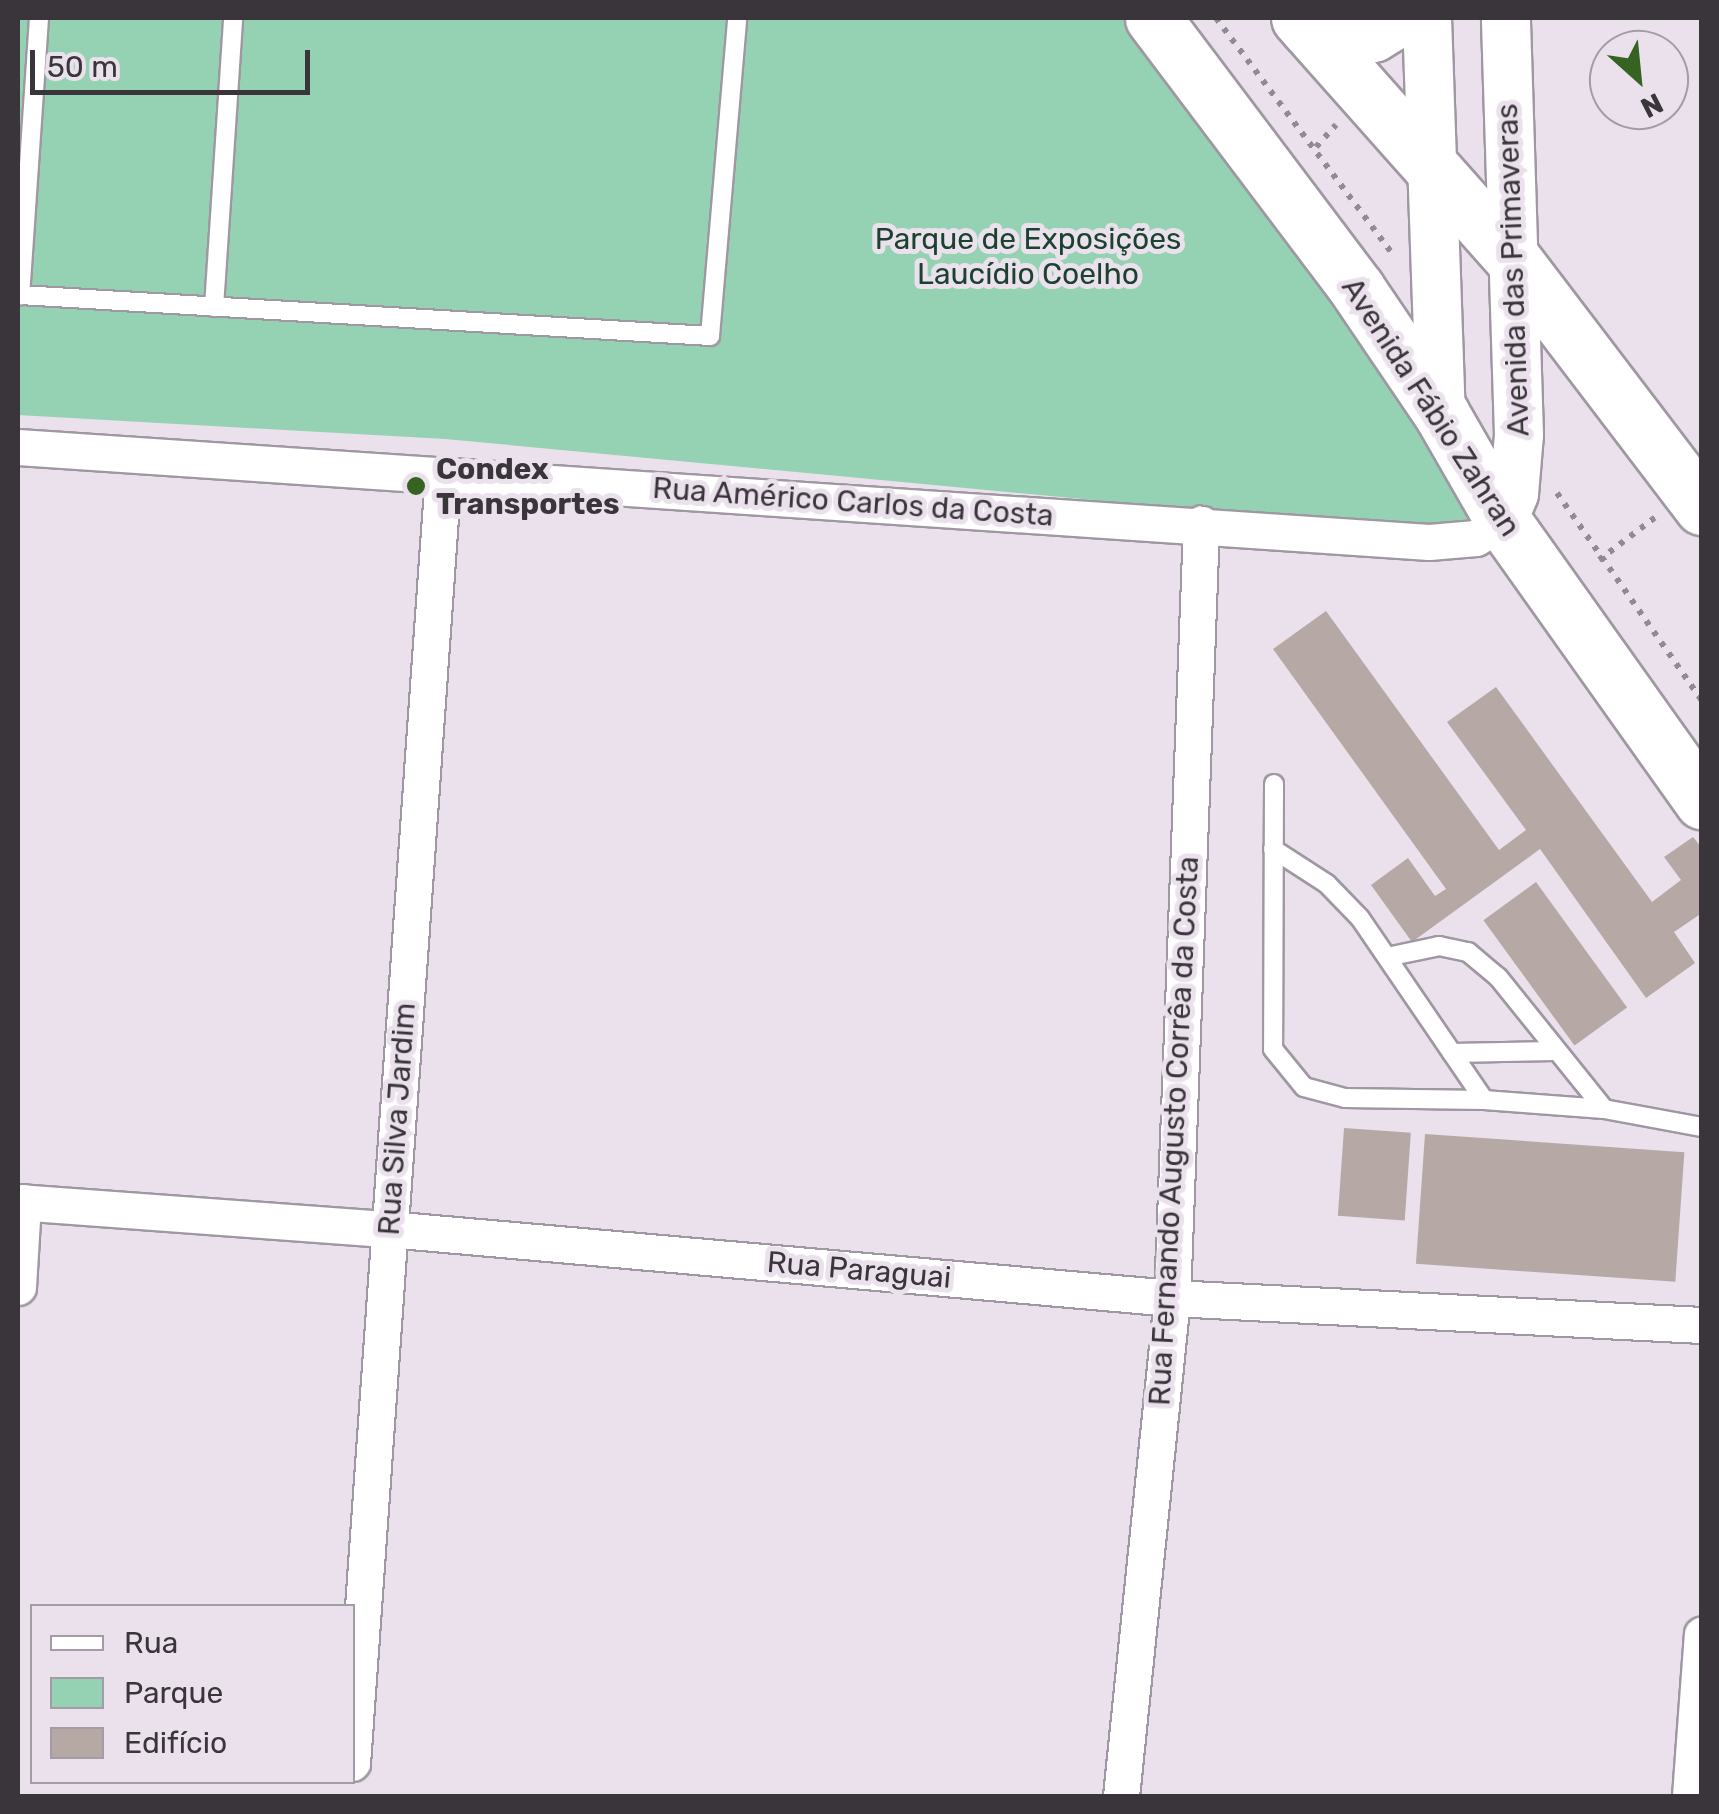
<!DOCTYPE html>
<html>
<head>
<meta charset="utf-8">
<style>
	body { margin:0 }
	#map { position:relative; width:1719px; height:1814px; overflow:hidden; background:#eae1ec; font-family:Rubik,sans-serif }
	div>[style] { position:absolute }
	[style*='--x'] { left:calc(var(--x)*1px); top:calc(var(--y)*1px); width:calc(var(--w)*1px); rotate:calc(var(--a)*1deg) }
	.green>* { inset:0; background:#95d2b4 }
	.building>* { inset:0; background:#b6a8a4; transform-origin:0 0 }
	.path>* { height:6px; margin-top:-3px; transform-origin:0; background:repeating-linear-gradient(90deg,#908a92 0 5px,transparent 0 13px) }
	.roads { filter:drop-shadow(2px 0 #9f97a1) drop-shadow(-2px 0 #9f97a1) drop-shadow(0 2px #9f97a1) drop-shadow(0 -2px #9f97a1) }
	.lane>* { height:18px; margin:-9px; padding:0 9px; transform-origin:9px; border-radius:9px; background:#fff }
	.street>* { height:35px; margin:-17.5px; padding:0 17.5px; transform-origin:17.5px; border-radius:17.5px; background:#fff }
	.secondary>* { height:48px; margin:-24px; padding:0 24px; transform-origin:24px; border-radius:24px; background:#fff }
	.primary>* { height:55px; margin:-27.5px; padding:0 27.5px; transform-origin:27.5px; border-radius:27.5px; background:#fff }
	.dots>* { width:28px; height:28px; translate:-50% -50%; box-sizing:border-box; border:5px solid #eae1ec; border-radius:50% }
	span { translate:-50% -50%; white-space:nowrap; text-align:center; line-height:1.15; -webkit-text-stroke:10px #eae1ec; paint-order:stroke }
	.park-label { font-size:30px; color:#1b4231 }
	.street-label { font-size:30px; color:#39353a }
	.poi-label { font-size:30px; color:#39353a; font-weight:700 }
	.left { translate:0 -50%; text-align:left }
	.frame { position:absolute; inset:0; border:20px solid #39353a; pointer-events:none }
	.legend { position:absolute; left:30px; top:1604px; width:325px; height:180px; box-sizing:border-box; background:#eae1ec; border:2px solid #a39ca5; margin:0; padding:12px 18px; list-style:none; font-size:30px; color:#39353a }
	.legend li { display:flex; align-items:center; gap:20px; height:50px }
	.legend b { width:50px; border:2px solid #a39ca5 }
	.north { position:absolute; left:1589px; top:30px; width:100px; height:100px; box-sizing:border-box; background:#eae1ec; border:2px solid #a39ca5; border-radius:50%; rotate:153deg; font-size:28px; font-weight:700; line-height:40px; text-align:center; color:#39353a }
	.north::after { content:''; display:block; margin:auto; width:35px; height:45px; background:#366322; clip-path:polygon(50% 0,100% 100%,50% 72%,0 100%) }
	.scale { position:absolute; left:30px; top:50px; width:280px; height:45px; box-sizing:border-box; border:5px solid #39353a; border-top:0; padding-left:12px; font-size:30px; line-height:35px; white-space:nowrap; color:#39353a; -webkit-text-stroke:8px #eae1ec; paint-order:stroke }
</style>
</head>
<body>
<div id="map">
	<div class="green">
		<i style="clip-path:polygon(18px 18px,1148px 18px,1501px 521px,1475px 536px,445px 439px,18px 415px)"></i>
	</div>
	<div class="building">
		<i style="clip-path:polygon(1326px 611px,1499px 850px,1526px 830px,1447px 722px,1496px 687px,1652px 902px,1681px 880px,1664px 857px,1693px 837px,1702px 848px,1702px 913px,1674px 932px,1695px 963px,1646px 998px,1540px 849px,1412px 942px,1371px 885px,1408px 858px,1435px 896px,1446px 889px,1273px 649px)"></i>
		<i style="left:1536px;top:882px;width:155px;height:65px;rotate:54deg"></i>
		<i style="left:1344px;top:1128px;width:67px;height:88px;rotate:4deg"></i>
		<i style="left:1425px;top:1134px;width:260px;height:130px;rotate:4deg"></i>
	</div>
	<div class="path">
		<i style="--x:1216;--y:18;--w:292;--a:53.2"></i>
		<i style="--x:1316;--y:147;--w:30;--a:-48"></i>
		<i style="--x:1557;--y:493;--w:254;--a:55.1"></i>
		<i style="--x:1599;--y:560;--w:73;--a:-37.2"></i>
	</div>
	<div class="roads">
		<div class="lane">
			<i style="--x:39;--y:18;--w:278;--a:93.9"></i>
			<i style="--x:20;--y:295;--w:691;--a:3.4"></i>
			<i style="--x:710;--y:336;--w:319;--a:-85.1"></i>
			<i style="--x:214;--y:307;--w:290;--a:-86.2"></i>
			<i style="--x:1274;--y:784;--w:265;--a:90.2"></i>
			<i style="--x:1273;--y:1049;--w:49;--a:50.8"></i>
			<i style="--x:1304;--y:1087;--w:42;--a:15"></i>
			<i style="--x:1345;--y:1098;--w:139;--a:0.8"></i>
			<i style="--x:1484;--y:1100;--w:120;--a:4.3"></i>
			<i style="--x:1604;--y:1109;--w:100;--a:10.4"></i>
			<i style="--x:1273;--y:849;--w:64;--a:32.9"></i>
			<i style="--x:1327;--y:884;--w:47;--a:45.9"></i>
			<i style="--x:1360;--y:918;--w:220;--a:55.7"></i>
			<i style="--x:1387;--y:957;--w:53;--a:-11.9"></i>
			<i style="--x:1439;--y:946;--w:30;--a:12"></i>
			<i style="--x:1468;--y:952;--w:39;--a:40"></i>
			<i style="--x:1498;--y:977;--w:169;--a:51.2"></i>
			<i style="--x:1452;--y:1053;--w:102;--a:-1.1"></i>
		</div>
		<div class="street">
			<i style="--x:18;--y:447;--w:1414;--a:3.85"></i>
			<i style="--x:1429;--y:542;--w:47;--a:-4.9"></i>
			<i style="--x:1476;--y:538;--w:32;--a:-32"></i>
			<i style="--x:18;--y:1202;--w:371;--a:4.2"></i>
			<i style="--x:388;--y:1229;--w:787;--a:5.03"></i>
			<i style="--x:1172;--y:1298;--w:531;--a:2.92"></i>
			<i style="--x:18;--y:1287;--w:85;--a:-86.6"></i>
			<i style="--x:352;--y:1763;--w:1290;--a:-85.96"></i>
			<i style="--x:1121;--y:1796;--w:501;--a:-84.15"></i>
			<i style="--x:1172;--y:1298;--w:775;--a:-87.85"></i>
			<i style="--x:1690;--y:1796;--w:162;--a:-85.8"></i>
		</div>
		<div class="secondary">
			<i style="--x:1427;--y:18;--w:395;--a:88"></i>
			<i style="--x:1503;--y:521;--w:29;--a:-68"></i>
			<i style="--x:1514;--y:494;--w:59;--a:-85.2"></i>
			<i style="--x:1519;--y:435;--w:417;--a:-91.8"></i>
		</div>
		<div class="primary">
			<i style="--x:1153;--y:18;--w:339;--a:53"></i>
			<i style="--x:1357;--y:289;--w:150;--a:55.9"></i>
			<i style="--x:1441;--y:413;--w:125;--a:60.1"></i>
			<i style="--x:1503;--y:521;--w:344;--a:54.6"></i>
			<i style="--x:1299;--y:18;--w:322;--a:48.4"></i>
			<i style="--x:1513;--y:259;--w:312;--a:52.7"></i>
			<i style="--x:1307;--y:27;--w:41;--a:15.4"></i>
			<i style="--x:1347;--y:38;--w:26;--a:-9"></i>
			<i style="--x:1373;--y:34;--w:31;--a:-32"></i>
		</div>
	</div>
	<div class="dots">
		<i style="left:416px;top:486px;background:#366322"></i>
	</div>
	<div class="park-label">
		<span style="left:1028px;top:256px">Parque de Exposições<br>Laucídio Coelho</span>
	</div>
	<div class="street-label">
		<span style="left:1513px;top:270px;rotate:-92deg">Avenida das Primaveras</span>
		<span style="left:1431px;top:407px;rotate:57deg">Avenida Fábio Zahran</span>
		<span style="left:853px;top:502px;rotate:4deg">Rua Américo Carlos da Costa</span>
		<span style="left:397px;top:1119px;rotate:-86deg">Rua Silva Jardim</span>
		<span style="left:1174px;top:1131px;rotate:-87deg">Rua Fernando Augusto Corrêa da Costa</span>
		<span style="left:859px;top:1270px;rotate:5deg">Rua Paraguai</span>
	</div>
	<div class="poi-label">
		<span class="left" style="left:436px;top:486px">Condex<br>Transportes</span>
	</div>
	<div class="frame"></div>
	<ul class="legend">
	<li><b style="height:12px;background:#fff"></b>Rua</li>
	<li><b style="height:28px;background:#95d2b4"></b>Parque</li>
	<li><b style="height:28px;background:#b6a8a4"></b>Edifício</li>
	</ul>
	<div class="north">N</div>
	<div class="scale">50 m</div>
</div>
</body>
</html>
